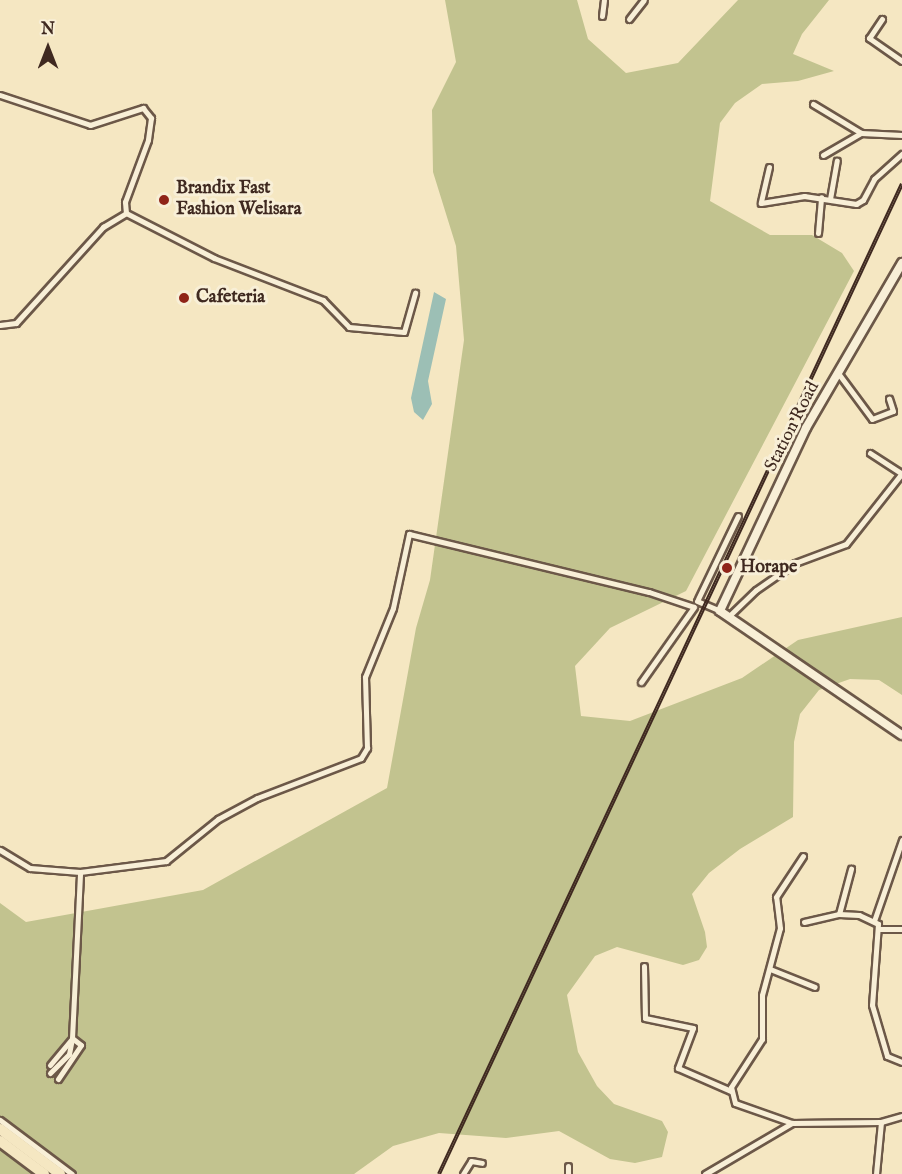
<!DOCTYPE html>
<html>
<head>
<meta charset="utf-8">
<style>
	body { margin:0 }
	#map { position:relative; width:902px; height:1174px; overflow:hidden; background:#f5e7c2; font-family:"IM FELL English",serif }
	div>[style] { position:absolute }
	[style*='--x'] { left:calc(var(--x)*1px); top:calc(var(--y)*1px); width:calc(var(--w)*1px); rotate:calc(var(--a)*1deg) }
	.green>* { inset:0; background:#c2c38f }
	.water>* { inset:0; background:#9cbfb5 }
	.roads { filter:drop-shadow(2px 0 #6c5848) drop-shadow(-2px 0 #6c5848) drop-shadow(0 2px #6c5848) drop-shadow(0 -2px #6c5848) }
	.street>* { height:5px; margin:-2.5px; padding:0 2.5px; transform-origin:2.5px; border-radius:2.5px; background:#f8efd7 }
	.secondary>* { height:8px; margin:-4px; padding:0 4px; transform-origin:4px; border-radius:4px; background:#f8efd7 }
	.highway>* { height:10px; margin:-5px; padding:0 5px; transform-origin:5px; border-radius:5px; background:#f5e7c2 }
	.rail>* { height:4px; margin-top:-2px; transform-origin:0; background:repeating-linear-gradient(90deg,#f8efd7 0 4.5px,#3f2920 0 9px); box-sizing:border-box; border-block:2px solid #3f2920 }
	.dots>* { width:16px; height:16px; translate:-50% -50%; box-sizing:border-box; border:3px solid #f8efd7; border-radius:50% }
	span { translate:-50% -50%; white-space:nowrap; text-align:center; line-height:1.15; -webkit-text-stroke:6px #f8efd7; paint-order:stroke }
	.poi-label { font-size:18px; color:#3f2920; font-weight:700 }
	.left { translate:0 -50%; text-align:left }
	.street-label { font-size:18px; color:#3f2920 }
	.north { position:absolute; left:18px; top:18px; width:60px; height:60px; -webkit-text-stroke:4px #f8efd7; paint-order:stroke; rotate:0deg; font-size:16px; font-weight:700; line-height:24px; text-align:center; color:#3f2920 }
	.north::after { content:''; display:block; margin:auto; width:21px; height:27px; background:#3f2920; clip-path:polygon(50% 0,100% 100%,50% 72%,0 100%) }
</style>
</head>
<body>
<div id="map">
	<div class="green">
		<i style="clip-path:polygon(445px 0,577px 0,588px 39px,626px 73px,678px 63px,738px 0,829px 0,802px 34px,793px 54px,834px 71px,798px 81px,762px 84px,735px 103px,720px 123px,710px 201px,770px 235px,812px 235px,842px 253px,854px 271px,686px 591px,610px 628px,575px 666px,581px 716px,630px 721px,742px 678px,798px 640px,902px 617px,902px 695px,879px 680px,850px 679px,819px 690px,800px 714px,794px 742px,793px 817px,740px 849px,709px 873px,692px 894px,705px 932px,707px 947px,699px 960px,683px 965px,617px 947px,595px 956px,567px 995px,578px 1052px,597px 1086px,614px 1104px,662px 1121px,668px 1132px,662px 1157px,635px 1163px,610px 1159px,559px 1131px,506px 1138px,439px 1133px,393px 1146px,354px 1174px,0 1174px,0 903px,26px 922px,203px 890px,387px 788px,416px 628px,430px 580px,464px 340px,456px 246px,433px 172px,432px 110px,456px 62px)"></i>
	</div>
	<div class="water">
		<i style="clip-path:polygon(434px 292px,446px 299px,428px 381px,432px 404px,423px 420px,414px 412px,411px 398px)"></i>
	</div>
	<div class="roads">
		<div class="street">
			<i style="--x:602;--y:16;--w:16;--a:-83"></i>
			<i style="--x:629;--y:19;--w:24;--a:-52"></i>
			<i style="--x:882;--y:19;--w:23;--a:124"></i>
			<i style="--x:869;--y:38;--w:40;--a:34.9"></i>
			<i style="--x:0;--y:95;--w:95;--a:18.4"></i>
			<i style="--x:90;--y:125;--w:56;--a:-17.8"></i>
			<i style="--x:143;--y:108;--w:13;--a:51"></i>
			<i style="--x:151;--y:118;--w:22;--a:98"></i>
			<i style="--x:148;--y:140;--w:66;--a:110.4"></i>
			<i style="--x:125;--y:202;--w:11;--a:85"></i>
			<i style="--x:126;--y:213;--w:99;--a:27.1"></i>
			<i style="--x:214;--y:258;--w:117;--a:21.1"></i>
			<i style="--x:323;--y:300;--w:37;--a:46"></i>
			<i style="--x:349;--y:327;--w:55;--a:5.2"></i>
			<i style="--x:404;--y:332;--w:41;--a:-74.2"></i>
			<i style="--x:813;--y:104;--w:56;--a:31.1"></i>
			<i style="--x:861;--y:133;--w:41;--a:2.8"></i>
			<i style="--x:823;--y:155;--w:44;--a:-30.1"></i>
			<i style="--x:769;--y:167;--w:37;--a:103"></i>
			<i style="--x:761;--y:203;--w:44;--a:-9.2"></i>
			<i style="--x:804;--y:196;--w:53;--a:8.7"></i>
			<i style="--x:856;--y:204;--w:8;--a:-30"></i>
			<i style="--x:863;--y:200;--w:24;--a:-62"></i>
			<i style="--x:874;--y:179;--w:38;--a:-42"></i>
			<i style="--x:830;--y:199;--w:39;--a:-80"></i>
			<i style="--x:818;--y:233;--w:36;--a:-85"></i>
			<i style="--x:0;--y:325;--w:16;--a:-7"></i>
			<i style="--x:16;--y:323;--w:130;--a:-47.8"></i>
			<i style="--x:103;--y:227;--w:27;--a:-31"></i>
			<i style="--x:838;--y:373;--w:57;--a:53.5"></i>
			<i style="--x:872;--y:419;--w:22;--a:-21"></i>
			<i style="--x:893;--y:411;--w:13;--a:-108"></i>
			<i style="--x:870;--y:453;--w:37;--a:33"></i>
			<i style="--x:698;--y:599;--w:92;--a:-64.3"></i>
			<i style="--x:697;--y:601;--w:25;--a:23"></i>
			<i style="--x:729;--y:616;--w:37;--a:-44"></i>
			<i style="--x:756;--y:590;--w:47;--a:-34.7"></i>
			<i style="--x:795;--y:563;--w:54;--a:-20.4"></i>
			<i style="--x:846;--y:544;--w:90;--a:-51.7"></i>
			<i style="--x:0;--y:850;--w:35;--a:31"></i>
			<i style="--x:30;--y:868;--w:50;--a:4.6"></i>
			<i style="--x:80;--y:872;--w:87;--a:-7.3"></i>
			<i style="--x:166;--y:861;--w:67;--a:-38.9"></i>
			<i style="--x:218;--y:819;--w:44;--a:-28.3"></i>
			<i style="--x:257;--y:798;--w:111;--a:-21"></i>
			<i style="--x:361;--y:758;--w:12;--a:-59"></i>
			<i style="--x:367;--y:748;--w:71;--a:-91.6"></i>
			<i style="--x:365;--y:677;--w:74;--a:-67.9"></i>
			<i style="--x:393;--y:608;--w:76;--a:-77.8"></i>
			<i style="--x:409;--y:534;--w:247;--a:13.6"></i>
			<i style="--x:649;--y:592;--w:47;--a:18.4"></i>
			<i style="--x:694;--y:607;--w:92;--a:125.2"></i>
			<i style="--x:839;--y:914;--w:47;--a:-75.1"></i>
			<i style="--x:874;--y:921;--w:86;--a:-70.9"></i>
			<i style="--x:804;--y:922;--w:36;--a:-13"></i>
			<i style="--x:839;--y:914;--w:20;--a:3"></i>
			<i style="--x:859;--y:915;--w:21;--a:25"></i>
			<i style="--x:878;--y:924;--w:81;--a:94.2"></i>
			<i style="--x:872;--y:1005;--w:53;--a:73.6"></i>
			<i style="--x:887;--y:1056;--w:16;--a:22"></i>
			<i style="--x:879;--y:929;--w:23;--a:0"></i>
			<i style="--x:644;--y:966;--w:52;--a:88.9"></i>
			<i style="--x:645;--y:1018;--w:49;--a:11.8"></i>
			<i style="--x:693;--y:1028;--w:43;--a:110.6"></i>
			<i style="--x:678;--y:1068;--w:58;--a:23.5"></i>
			<i style="--x:770;--y:969;--w:48;--a:21.8"></i>
			<i style="--x:50;--y:1065;--w:33;--a:-50"></i>
			<i style="--x:50;--y:1073;--w:27;--a:-45"></i>
			<i style="--x:69;--y:1054;--w:16;--a:-79"></i>
			<i style="--x:72;--y:1038;--w:166;--a:-87.2"></i>
			<i style="--x:58;--y:1079;--w:41;--a:-55.9"></i>
			<i style="--x:81;--y:1045;--w:11;--a:-142"></i>
			<i style="--x:0;--y:1120;--w:90;--a:36.9"></i>
			<i style="--x:792;--y:1123;--w:60;--a:-160.7"></i>
			<i style="--x:735;--y:1103;--w:16;--a:-104"></i>
			<i style="--x:731;--y:1087;--w:57;--a:-57.1"></i>
			<i style="--x:762;--y:1039;--w:44;--a:-90"></i>
			<i style="--x:762;--y:995;--w:69;--a:-75"></i>
			<i style="--x:780;--y:928;--w:31;--a:-97"></i>
			<i style="--x:776;--y:897;--w:49;--a:-56.6"></i>
			<i style="--x:463;--y:1174;--w:15;--a:-58"></i>
			<i style="--x:471;--y:1161;--w:11;--a:10"></i>
			<i style="--x:568;--y:1174;--w:8;--a:-90"></i>
			<i style="--x:705;--y:1174;--w:101;--a:-30.4"></i>
			<i style="--x:792;--y:1123;--w:89;--a:-0.6"></i>
			<i style="--x:881;--y:1122;--w:22;--a:-16"></i>
			<i style="--x:876;--y:1174;--w:52;--a:-84.5"></i>
		</div>
		<div class="secondary">
			<i style="--x:902;--y:263;--w:191;--a:120.2"></i>
			<i style="--x:806;--y:428;--w:202;--a:115.2"></i>
			<i style="--x:720;--y:611;--w:220;--a:34.3"></i>
		</div>
		<div class="highway">
			<i style="--x:0;--y:1129;--w:75;--a:36.9"></i>
			<i style="--x:0;--y:1141;--w:55;--a:36.9"></i>
		</div>
	</div>
	<div class="rail">
		<i style="--x:439;--y:1174;--w:1093;--a:-64.94"></i>
	</div>
	<div class="dots">
		<i style="left:164px;top:200px;background:#8f2418"></i>
		<i style="left:184px;top:298px;background:#8f2418"></i>
		<i style="left:727px;top:568px;background:#8f2418"></i>
	</div>
	<div class="poi-label">
		<span class="left" style="left:176px;top:200px">Brandix Fast<br>Fashion Welisara</span>
		<span class="left" style="left:196px;top:298px">Cafeteria</span>
		<span class="left" style="left:740px;top:568px">Horape</span>
	</div>
	<div class="street-label">
		<span style="left:793px;top:427px;rotate:-63deg">Station Road</span>
	</div>
	<div class="north">N</div>
</div>
</body>
</html>
